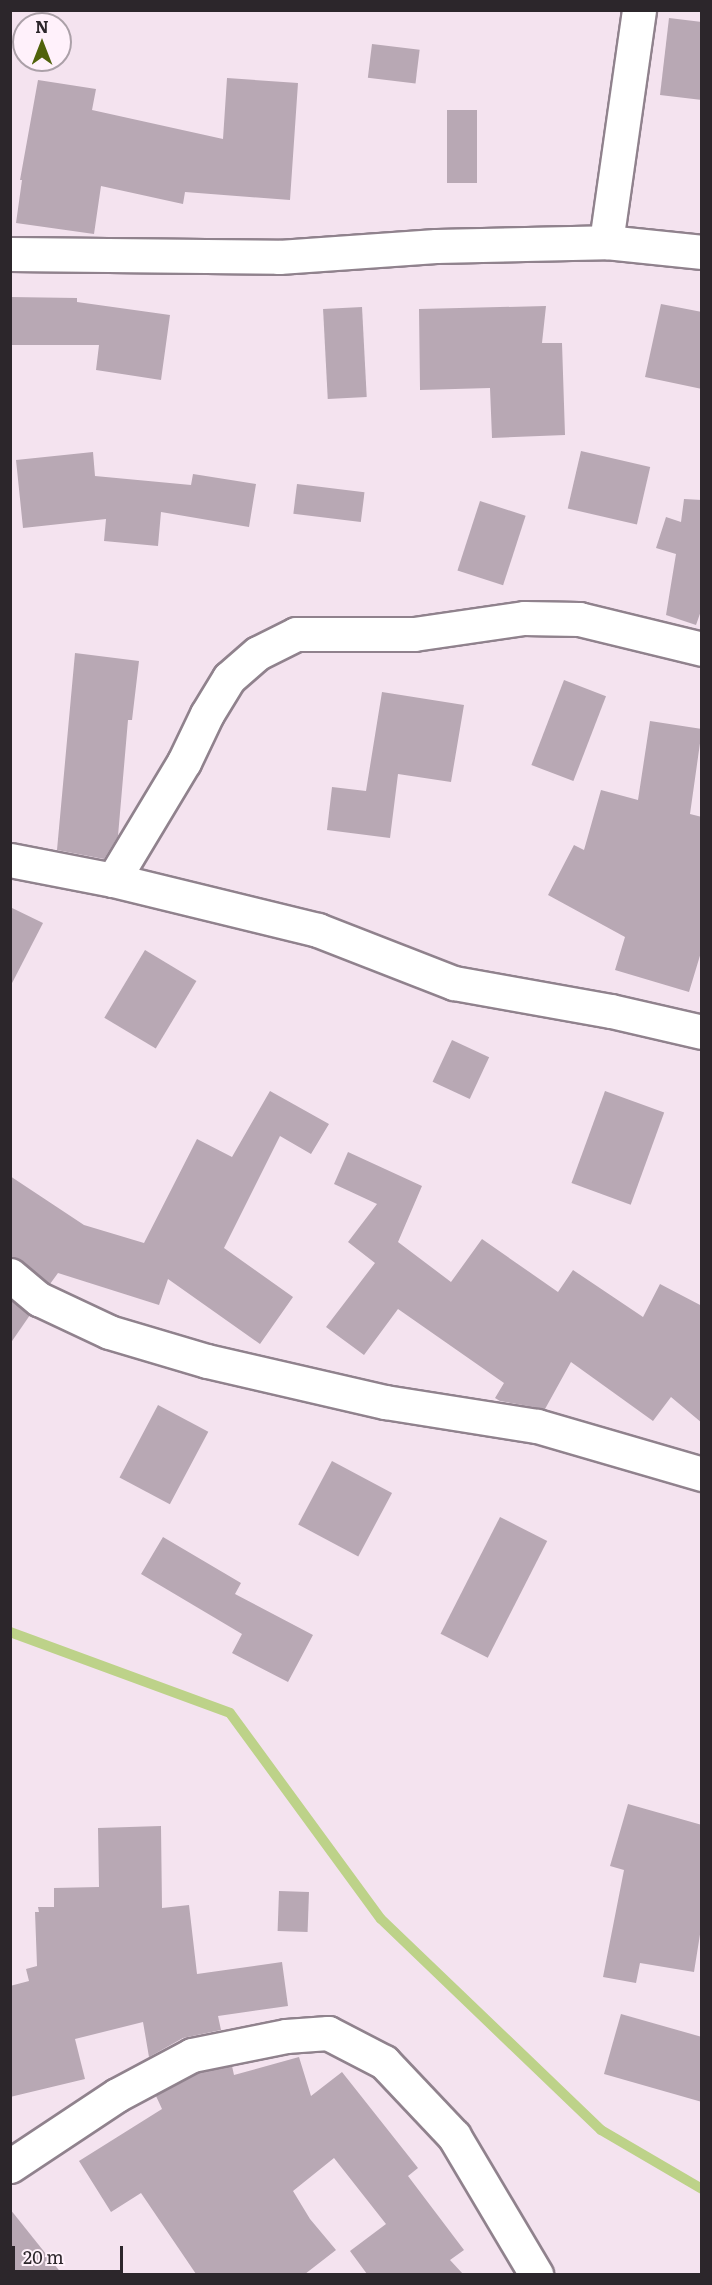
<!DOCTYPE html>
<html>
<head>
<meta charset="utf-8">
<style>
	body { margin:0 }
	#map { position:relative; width:712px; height:2285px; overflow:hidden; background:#f4e3ef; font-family:Literata,serif }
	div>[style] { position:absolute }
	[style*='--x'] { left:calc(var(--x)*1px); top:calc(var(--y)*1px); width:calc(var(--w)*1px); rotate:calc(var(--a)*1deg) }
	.stream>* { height:10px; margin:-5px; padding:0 5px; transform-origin:5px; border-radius:5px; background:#bdd289 }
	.building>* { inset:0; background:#b8a8b4; transform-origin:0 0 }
	.roads { filter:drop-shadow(2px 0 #90828d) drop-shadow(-2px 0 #90828d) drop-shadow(0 2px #90828d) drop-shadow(0 -2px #90828d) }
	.minor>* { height:33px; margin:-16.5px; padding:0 16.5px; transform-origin:16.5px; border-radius:16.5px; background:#fff }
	span { translate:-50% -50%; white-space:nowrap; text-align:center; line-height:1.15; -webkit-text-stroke:6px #fff1fb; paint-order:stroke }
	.frame { position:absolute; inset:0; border:12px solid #2c262b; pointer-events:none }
	.north { position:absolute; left:12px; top:12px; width:60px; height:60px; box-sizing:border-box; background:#fff1fb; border:2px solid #aba0a8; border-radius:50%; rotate:0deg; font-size:16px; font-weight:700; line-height:24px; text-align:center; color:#2c262b }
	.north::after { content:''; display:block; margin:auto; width:21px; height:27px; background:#50620b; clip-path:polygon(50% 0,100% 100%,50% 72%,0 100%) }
	.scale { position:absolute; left:12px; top:2246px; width:111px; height:27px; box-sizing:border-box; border:3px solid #2c262b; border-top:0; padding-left:8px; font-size:18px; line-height:21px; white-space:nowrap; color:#2c262b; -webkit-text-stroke:4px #fff1fb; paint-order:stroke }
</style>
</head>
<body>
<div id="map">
	<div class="stream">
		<i style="--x:10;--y:1632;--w:234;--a:20.2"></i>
		<i style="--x:230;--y:1713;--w:255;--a:53.8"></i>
		<i style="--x:381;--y:1919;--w:305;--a:43.8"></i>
		<i style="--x:601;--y:2130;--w:117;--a:30.3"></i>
	</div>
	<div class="building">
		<i style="clip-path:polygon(669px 18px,702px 22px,702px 100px,660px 95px)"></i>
		<i style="left:372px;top:44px;width:48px;height:34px;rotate:7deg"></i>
		<i style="clip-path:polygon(227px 78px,298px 83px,290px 200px,185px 192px,183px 204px,101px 186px,94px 234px,16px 223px,22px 180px,20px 180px,38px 80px,96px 89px,92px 110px,223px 139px)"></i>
		<i style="left:447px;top:110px;width:30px;height:73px"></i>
		<i style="clip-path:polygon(10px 297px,77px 298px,77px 302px,170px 315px,161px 380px,96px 370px,99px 345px,10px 345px)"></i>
		<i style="clip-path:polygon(661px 304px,702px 312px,702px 389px,645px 377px)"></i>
		<i style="clip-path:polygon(546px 306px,542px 343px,562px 343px,565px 435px,492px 438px,490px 388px,420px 390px,419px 309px)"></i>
		<i style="left:362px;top:307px;width:90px;height:39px;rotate:87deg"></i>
		<i style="left:581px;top:451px;width:71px;height:59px;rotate:13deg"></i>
		<i style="clip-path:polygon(93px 452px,95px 476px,191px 485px,193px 474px,256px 484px,249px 527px,161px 512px,158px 546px,104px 541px,106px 519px,23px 528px,16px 460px)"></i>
		<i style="left:297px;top:484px;width:68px;height:30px;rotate:7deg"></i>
		<i style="clip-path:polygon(684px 499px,702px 500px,702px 608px,696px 625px,666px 615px,676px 554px,656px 548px,666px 517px,681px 522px)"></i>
		<i style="left:480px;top:501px;width:48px;height:73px;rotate:18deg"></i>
		<i style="clip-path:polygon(75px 653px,139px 661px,132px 720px,128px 720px,118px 836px,104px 859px,57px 850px)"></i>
		<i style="left:564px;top:680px;width:45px;height:91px;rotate:21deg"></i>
		<i style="clip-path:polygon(382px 692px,464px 705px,451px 782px,398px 774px,390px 838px,327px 830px,332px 787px,366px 791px)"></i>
		<i style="clip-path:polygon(650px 721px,702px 729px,690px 814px,702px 817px,702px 949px,689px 992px,615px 970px,625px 937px,548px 895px,574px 845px,584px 850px,601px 790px,638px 800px)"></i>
		<i style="clip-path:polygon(10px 907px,43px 923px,10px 987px)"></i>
		<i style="left:145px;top:950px;width:60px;height:79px;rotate:31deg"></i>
		<i style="left:452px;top:1040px;width:41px;height:46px;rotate:25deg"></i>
		<i style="clip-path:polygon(270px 1091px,329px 1124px,311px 1154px,280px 1136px,224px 1248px,293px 1297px,260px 1344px,168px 1279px,159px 1305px,58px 1273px,50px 1284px,22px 1261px,10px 1257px,10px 1176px,84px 1225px,144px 1243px,197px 1139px,232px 1157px)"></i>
		<i style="left:605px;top:1091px;width:63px;height:98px;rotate:20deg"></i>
		<i style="clip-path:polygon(348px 1152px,422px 1186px,398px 1242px,451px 1282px,482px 1239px,558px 1292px,573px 1270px,643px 1317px,660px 1284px,702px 1306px,702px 1423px,671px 1397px,653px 1421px,571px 1362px,545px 1409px,500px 1401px,495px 1398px,504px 1383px,398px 1309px,364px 1355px,326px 1327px,375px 1263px,348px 1242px,377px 1204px,334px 1184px)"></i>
		<i style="clip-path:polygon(10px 1300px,30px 1315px,10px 1344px)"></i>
		<i style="left:158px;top:1405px;width:57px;height:82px;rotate:28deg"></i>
		<i style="left:332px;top:1461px;width:68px;height:72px;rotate:28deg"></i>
		<i style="left:500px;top:1517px;width:53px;height:131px;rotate:27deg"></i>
		<i style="clip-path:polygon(163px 1537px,241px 1583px,235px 1594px,313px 1635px,288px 1682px,232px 1653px,242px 1634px,141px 1574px)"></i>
		<i style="clip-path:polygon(628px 1804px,702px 1825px,702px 1922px,694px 1972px,640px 1963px,636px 1983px,603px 1977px,624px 1870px,610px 1866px)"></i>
		<i style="clip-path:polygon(161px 1826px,162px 1908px,189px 1905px,197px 1974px,282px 1962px,288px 2006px,218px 2016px,221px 2030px,183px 2038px,149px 2057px,143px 2022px,75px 2039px,85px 2079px,10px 2097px,10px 1986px,29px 1981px,26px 1969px,37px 1966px,35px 1912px,39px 1912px,38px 1907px,54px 1907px,54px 1888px,99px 1887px,98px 1828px)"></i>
		<i style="left:279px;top:1891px;width:30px;height:40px;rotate:2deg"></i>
		<i style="clip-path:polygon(621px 2014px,702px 2037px,702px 2102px,604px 2074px)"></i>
		<i style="clip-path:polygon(299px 2057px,311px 2096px,342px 2072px,418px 2168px,408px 2176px,464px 2250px,450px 2260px,463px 2274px,367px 2274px,350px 2251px,386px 2224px,334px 2158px,293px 2191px,310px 2219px,336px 2250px,305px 2274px,196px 2274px,141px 2193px,111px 2212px,79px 2161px,162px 2109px,156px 2096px,198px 2073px,232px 2066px,234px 2075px)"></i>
		<i style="clip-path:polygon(10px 2209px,62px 2274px,10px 2274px)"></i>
	</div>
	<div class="roads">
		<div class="minor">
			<i style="--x:606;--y:242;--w:234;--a:-81.9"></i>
			<i style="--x:10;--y:254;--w:269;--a:0.6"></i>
			<i style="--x:279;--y:257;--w:157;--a:-4"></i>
			<i style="--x:436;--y:246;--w:170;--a:-1.3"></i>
			<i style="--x:606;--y:242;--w:97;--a:5.9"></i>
			<i style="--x:10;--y:860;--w:105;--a:11"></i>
			<i style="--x:113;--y:880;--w:211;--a:13.7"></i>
			<i style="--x:318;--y:930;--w:146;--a:21.3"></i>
			<i style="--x:454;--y:983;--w:159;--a:10.1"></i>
			<i style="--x:611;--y:1011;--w:93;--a:13"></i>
			<i style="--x:113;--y:880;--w:138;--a:-59"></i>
			<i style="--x:184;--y:762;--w:53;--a:-64.4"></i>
			<i style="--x:207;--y:714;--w:42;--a:-58.6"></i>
			<i style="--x:229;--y:678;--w:38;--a:-41"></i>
			<i style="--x:258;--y:653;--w:42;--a:-26.6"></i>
			<i style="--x:296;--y:634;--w:118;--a:0"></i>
			<i style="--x:414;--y:634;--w:111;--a:-8.3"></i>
			<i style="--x:524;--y:618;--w:55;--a:1"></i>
			<i style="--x:579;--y:619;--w:127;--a:13.7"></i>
			<i style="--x:10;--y:1275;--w:38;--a:40"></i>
			<i style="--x:39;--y:1299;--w:77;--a:25.2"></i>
			<i style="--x:109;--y:1332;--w:102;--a:16.5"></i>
			<i style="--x:207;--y:1361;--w:183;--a:13"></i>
			<i style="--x:385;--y:1402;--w:154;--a:9"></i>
			<i style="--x:537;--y:1426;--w:172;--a:16.2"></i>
			<i style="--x:10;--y:2166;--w:128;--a:-33.6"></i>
			<i style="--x:117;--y:2095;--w:85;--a:-28.1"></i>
			<i style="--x:192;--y:2055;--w:96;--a:-11.4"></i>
			<i style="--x:286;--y:2036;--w:42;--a:-4.1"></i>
			<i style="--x:328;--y:2033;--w:63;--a:27.4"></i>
			<i style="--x:384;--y:2062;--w:102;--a:46.6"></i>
			<i style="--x:454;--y:2136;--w:161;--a:59.3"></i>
		</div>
	</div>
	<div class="frame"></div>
	<div class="north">N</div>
	<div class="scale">20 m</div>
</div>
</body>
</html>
